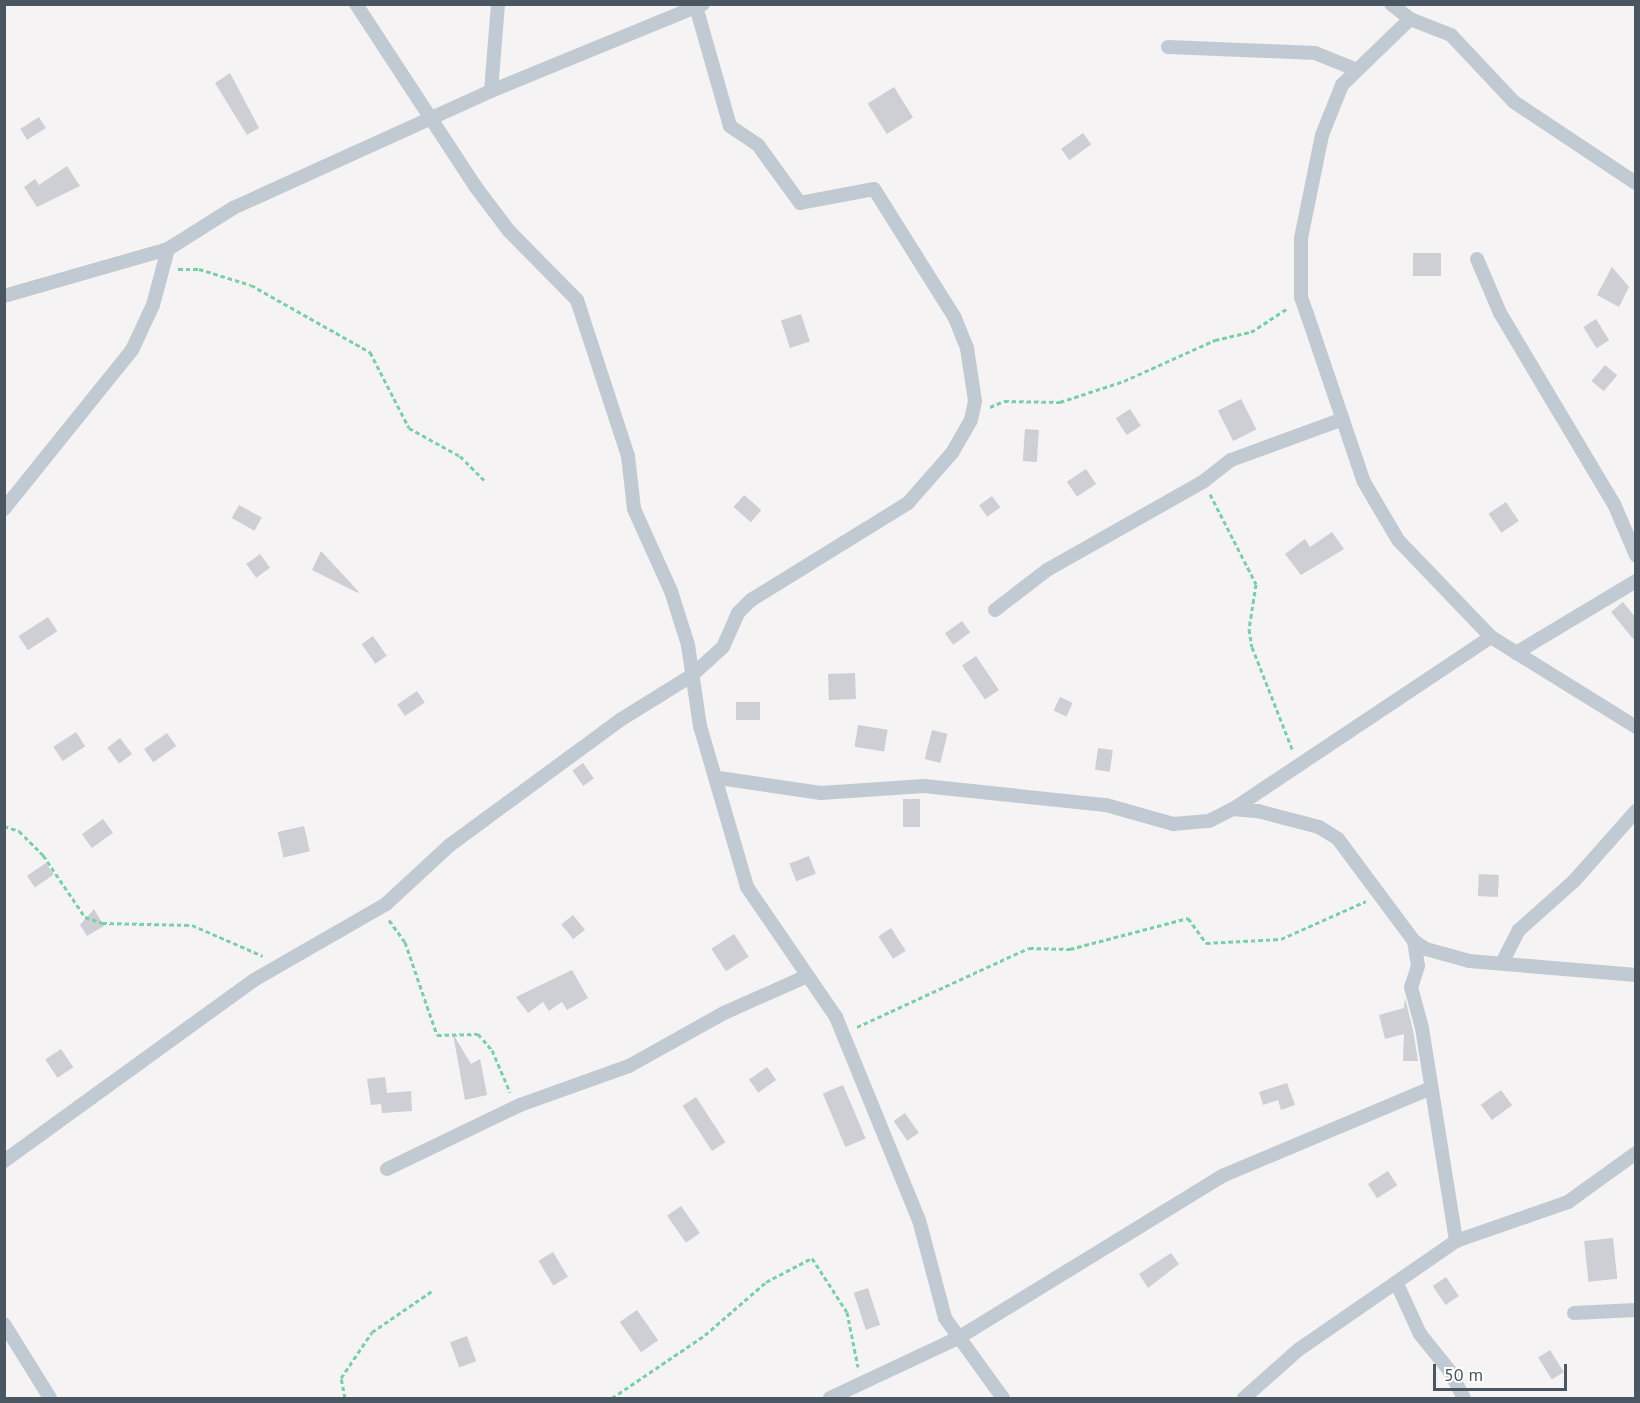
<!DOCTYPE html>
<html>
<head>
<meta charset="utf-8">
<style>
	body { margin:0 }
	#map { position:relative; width:1640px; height:1403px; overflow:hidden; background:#f5f3f3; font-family:"PT Sans",sans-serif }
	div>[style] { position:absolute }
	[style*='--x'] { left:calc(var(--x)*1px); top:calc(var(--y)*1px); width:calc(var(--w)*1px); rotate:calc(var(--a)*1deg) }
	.building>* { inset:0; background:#cdcfd5; transform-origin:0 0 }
	.path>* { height:3px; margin-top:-1.5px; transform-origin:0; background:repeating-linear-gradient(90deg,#7ad0a6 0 4.5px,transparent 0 7.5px) }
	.minor>* { height:14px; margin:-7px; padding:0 7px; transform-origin:7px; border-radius:7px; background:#c1cad2 }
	span { translate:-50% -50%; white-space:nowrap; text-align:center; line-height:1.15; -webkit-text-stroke:4.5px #fff; paint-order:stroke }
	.frame { position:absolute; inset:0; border:6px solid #4a5661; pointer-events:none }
	.scale { position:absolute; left:1433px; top:1364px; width:134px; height:27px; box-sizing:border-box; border:3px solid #4a5661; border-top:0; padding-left:8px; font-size:18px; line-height:21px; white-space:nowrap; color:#4a5661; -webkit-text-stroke:4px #fff; paint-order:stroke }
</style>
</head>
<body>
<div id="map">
	<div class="building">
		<i style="clip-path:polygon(230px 73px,259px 128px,247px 135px,215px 83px)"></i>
		<i style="left:894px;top:87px;width:36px;height:31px;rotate:58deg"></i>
		<i style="left:39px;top:117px;width:13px;height:22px;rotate:58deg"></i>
		<i style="left:1083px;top:133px;width:14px;height:27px;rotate:54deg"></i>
		<i style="clip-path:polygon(67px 166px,80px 186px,37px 207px,24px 187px,35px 179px,39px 185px)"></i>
		<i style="left:1413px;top:253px;width:28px;height:23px"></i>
		<i style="clip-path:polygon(1612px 267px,1629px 287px,1619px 307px,1597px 295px)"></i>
		<i style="left:801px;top:314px;width:29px;height:21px;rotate:72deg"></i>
		<i style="left:1596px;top:319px;width:25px;height:15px;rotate:58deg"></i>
		<i style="left:1605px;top:365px;width:16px;height:21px;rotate:40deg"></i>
		<i style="left:1241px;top:399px;width:34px;height:26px;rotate:63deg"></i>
		<i style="left:1130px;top:409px;width:20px;height:17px;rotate:57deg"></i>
		<i style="left:1025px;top:429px;width:14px;height:32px;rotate:4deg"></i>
		<i style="left:1086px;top:469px;width:18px;height:23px;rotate:56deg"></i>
		<i style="left:744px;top:495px;width:23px;height:16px;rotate:41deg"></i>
		<i style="left:992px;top:496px;width:14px;height:16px;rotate:54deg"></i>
		<i style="left:1506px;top:502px;width:23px;height:21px;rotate:56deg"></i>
		<i style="left:239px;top:505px;width:26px;height:15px;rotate:29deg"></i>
		<i style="clip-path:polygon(1332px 532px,1344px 549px,1301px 575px,1285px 554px,1305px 539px,1310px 547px)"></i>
		<i style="clip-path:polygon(321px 551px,359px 592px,358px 593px,312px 570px)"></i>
		<i style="left:260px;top:554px;width:17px;height:17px;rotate:54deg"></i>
		<i style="clip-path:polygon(1623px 602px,1635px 617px,1635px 641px,1611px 612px)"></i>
		<i style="left:48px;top:617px;width:17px;height:35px;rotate:57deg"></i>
		<i style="left:962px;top:621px;width:14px;height:21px;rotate:54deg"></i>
		<i style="left:373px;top:636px;width:24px;height:14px;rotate:55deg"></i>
		<i style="left:976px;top:656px;width:41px;height:17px;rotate:56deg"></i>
		<i style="left:855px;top:673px;width:26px;height:27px;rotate:88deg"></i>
		<i style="left:417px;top:691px;width:14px;height:24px;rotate:56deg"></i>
		<i style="left:1060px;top:697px;width:14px;height:15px;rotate:25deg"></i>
		<i style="left:760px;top:702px;width:18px;height:24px;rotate:90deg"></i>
		<i style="left:858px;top:725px;width:30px;height:22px;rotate:9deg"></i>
		<i style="left:932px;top:730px;width:16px;height:30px;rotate:14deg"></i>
		<i style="left:76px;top:732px;width:17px;height:27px;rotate:57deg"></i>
		<i style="left:167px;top:733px;width:16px;height:28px;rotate:55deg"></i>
		<i style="left:120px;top:738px;width:20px;height:16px;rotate:53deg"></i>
		<i style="left:1098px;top:748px;width:15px;height:22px;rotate:8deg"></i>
		<i style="left:583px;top:763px;width:19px;height:13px;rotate:55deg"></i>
		<i style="left:903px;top:799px;width:17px;height:28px"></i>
		<i style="left:103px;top:819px;width:17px;height:26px;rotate:54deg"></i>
		<i style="left:304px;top:826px;width:26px;height:27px;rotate:77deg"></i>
		<i style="left:809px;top:856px;width:19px;height:21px;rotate:69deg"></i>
		<i style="left:46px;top:863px;width:14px;height:23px;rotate:56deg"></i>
		<i style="left:1479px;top:874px;width:20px;height:22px;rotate:3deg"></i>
		<i style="clip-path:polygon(94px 909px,104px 926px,87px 936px,80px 925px)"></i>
		<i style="left:573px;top:915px;width:19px;height:15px;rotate:51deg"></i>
		<i style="left:891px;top:928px;width:27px;height:15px;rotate:57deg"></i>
		<i style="left:734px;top:934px;width:27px;height:27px;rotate:57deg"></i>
		<i style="clip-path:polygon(572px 970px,588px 998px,567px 1010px,562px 1002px,549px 1011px,543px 1002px,528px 1013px,516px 997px)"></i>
		<i style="clip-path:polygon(1405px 998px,1413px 1030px,1418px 1061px,1403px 1061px,1404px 1034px,1385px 1039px,1379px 1015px,1404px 1008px)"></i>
		<i style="clip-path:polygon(453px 1034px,471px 1064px,480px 1059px,487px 1095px,465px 1100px)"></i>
		<i style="left:61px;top:1049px;width:22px;height:19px;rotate:56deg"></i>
		<i style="left:767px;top:1067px;width:16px;height:22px;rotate:55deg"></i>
		<i style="clip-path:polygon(385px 1077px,387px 1093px,411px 1091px,412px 1111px,382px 1113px,381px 1104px,371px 1105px,367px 1079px)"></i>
		<i style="clip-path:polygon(1287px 1083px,1295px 1105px,1281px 1110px,1278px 1100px,1263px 1105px,1259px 1092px)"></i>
		<i style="left:843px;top:1085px;width:58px;height:22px;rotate:67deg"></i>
		<i style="left:1501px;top:1090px;width:19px;height:25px;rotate:54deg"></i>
		<i style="left:696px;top:1097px;width:54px;height:16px;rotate:57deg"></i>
		<i style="left:905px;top:1113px;width:24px;height:14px;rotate:55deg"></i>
		<i style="left:1388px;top:1171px;width:17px;height:24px;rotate:57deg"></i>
		<i style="left:681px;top:1206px;width:33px;height:17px;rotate:55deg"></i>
		<i style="left:1613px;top:1238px;width:41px;height:29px;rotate:84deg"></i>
		<i style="left:553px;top:1252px;width:29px;height:17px;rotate:59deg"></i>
		<i style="clip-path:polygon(1171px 1253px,1179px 1264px,1148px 1288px,1139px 1274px)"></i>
		<i style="left:1446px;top:1277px;width:23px;height:16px;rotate:56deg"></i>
		<i style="left:868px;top:1288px;width:39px;height:15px;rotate:72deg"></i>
		<i style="left:637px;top:1310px;width:37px;height:21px;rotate:55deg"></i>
		<i style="left:467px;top:1336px;width:27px;height:18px;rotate:70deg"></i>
		<i style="left:1550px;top:1350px;width:26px;height:14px;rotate:58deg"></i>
	</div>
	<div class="path">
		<i style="--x:178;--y:269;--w:21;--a:0"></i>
		<i style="--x:199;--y:269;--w:54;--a:17.1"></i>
		<i style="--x:251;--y:285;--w:137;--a:29.4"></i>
		<i style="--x:370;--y:352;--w:85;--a:62.8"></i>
		<i style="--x:409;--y:428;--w:58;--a:28.8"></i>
		<i style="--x:460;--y:456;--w:34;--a:45"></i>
		<i style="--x:990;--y:407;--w:15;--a:-23"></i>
		<i style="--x:1004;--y:401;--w:56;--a:1"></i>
		<i style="--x:1060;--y:402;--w:67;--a:-18.2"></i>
		<i style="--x:1124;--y:381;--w:100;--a:-24.3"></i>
		<i style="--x:1215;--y:340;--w:37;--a:-13"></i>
		<i style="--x:1251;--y:332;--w:44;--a:-33"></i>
		<i style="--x:1210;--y:494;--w:101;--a:62.9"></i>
		<i style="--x:1256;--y:584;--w:46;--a:98.8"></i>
		<i style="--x:1249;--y:629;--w:18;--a:81"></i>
		<i style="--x:1252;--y:647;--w:112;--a:68.5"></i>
		<i style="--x:4;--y:826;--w:16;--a:18"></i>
		<i style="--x:19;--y:831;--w:34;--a:45"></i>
		<i style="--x:43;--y:855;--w:75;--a:55.9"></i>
		<i style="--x:85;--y:917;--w:18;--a:19"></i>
		<i style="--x:102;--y:923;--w:90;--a:1.3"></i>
		<i style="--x:192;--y:925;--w:77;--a:23.6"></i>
		<i style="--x:389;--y:920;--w:27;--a:54"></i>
		<i style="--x:405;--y:942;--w:98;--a:71"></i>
		<i style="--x:437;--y:1035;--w:41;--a:-1.4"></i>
		<i style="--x:478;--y:1034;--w:21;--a:49"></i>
		<i style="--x:492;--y:1050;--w:46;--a:66.8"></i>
		<i style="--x:857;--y:1027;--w:189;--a:-24.7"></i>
		<i style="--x:1029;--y:948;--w:41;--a:1.4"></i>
		<i style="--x:1070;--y:949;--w:122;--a:-14.7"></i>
		<i style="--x:1188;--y:918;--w:31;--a:54"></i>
		<i style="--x:1206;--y:943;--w:75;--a:-3.1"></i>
		<i style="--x:1281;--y:939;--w:93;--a:-24.1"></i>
		<i style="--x:345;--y:1398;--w:20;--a:-101"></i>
		<i style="--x:341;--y:1378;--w:55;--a:-56"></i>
		<i style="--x:372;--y:1332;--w:73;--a:-34.3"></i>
		<i style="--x:612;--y:1398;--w:112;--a:-34.1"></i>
		<i style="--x:705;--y:1335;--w:81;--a:-41"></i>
		<i style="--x:766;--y:1282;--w:52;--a:-27.6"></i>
		<i style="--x:812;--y:1258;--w:64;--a:57.1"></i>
		<i style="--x:847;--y:1312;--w:56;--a:78.7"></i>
	</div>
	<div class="minor">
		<i style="--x:356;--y:4;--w:217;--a:56.8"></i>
		<i style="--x:475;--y:186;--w:56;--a:52.9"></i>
		<i style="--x:509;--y:231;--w:97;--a:45.4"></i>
		<i style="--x:577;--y:300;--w:164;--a:71.9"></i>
		<i style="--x:628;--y:456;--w:53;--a:83.5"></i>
		<i style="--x:634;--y:509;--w:90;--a:65.7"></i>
		<i style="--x:671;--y:591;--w:57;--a:72.5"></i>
		<i style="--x:688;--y:645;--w:82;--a:81.6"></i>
		<i style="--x:700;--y:726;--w:168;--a:73.7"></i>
		<i style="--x:747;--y:887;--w:158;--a:55.6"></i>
		<i style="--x:836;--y:1017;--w:219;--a:67.8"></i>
		<i style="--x:919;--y:1220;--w:101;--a:75.1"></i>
		<i style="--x:945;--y:1318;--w:99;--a:54.1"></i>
		<i style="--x:1391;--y:4;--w:24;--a:38"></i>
		<i style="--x:1410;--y:19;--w:44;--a:21.3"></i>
		<i style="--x:1451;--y:35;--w:92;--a:46.8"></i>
		<i style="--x:1514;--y:102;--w:146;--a:33.6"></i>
		<i style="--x:1410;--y:19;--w:95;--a:135.9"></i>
		<i style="--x:1342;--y:85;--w:54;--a:111.8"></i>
		<i style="--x:1322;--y:135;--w:105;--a:101.5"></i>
		<i style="--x:1301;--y:238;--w:59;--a:90"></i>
		<i style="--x:1301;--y:297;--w:18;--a:71"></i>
		<i style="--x:1307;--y:314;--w:177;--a:71.3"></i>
		<i style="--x:1364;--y:482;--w:67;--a:59.6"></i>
		<i style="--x:1398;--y:540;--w:134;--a:46.2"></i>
		<i style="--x:1491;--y:637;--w:171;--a:31.8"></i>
		<i style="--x:1168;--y:47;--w:147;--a:2.3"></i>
		<i style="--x:1315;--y:53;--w:43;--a:21.8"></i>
		<i style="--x:491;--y:91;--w:87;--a:-85.4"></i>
		<i style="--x:1477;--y:259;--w:59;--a:66.9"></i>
		<i style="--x:1500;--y:313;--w:222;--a:59.2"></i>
		<i style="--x:1614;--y:504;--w:56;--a:66.7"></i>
		<i style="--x:4;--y:296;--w:171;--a:-16"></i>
		<i style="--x:168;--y:249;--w:77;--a:-32.2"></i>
		<i style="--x:233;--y:208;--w:283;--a:-24.4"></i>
		<i style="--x:491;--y:91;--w:229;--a:-22.3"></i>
		<i style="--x:4;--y:509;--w:204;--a:-51.2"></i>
		<i style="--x:132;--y:350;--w:50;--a:-65"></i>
		<i style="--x:153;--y:305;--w:58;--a:-75"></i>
		<i style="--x:995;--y:610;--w:66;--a:-37.6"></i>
		<i style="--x:1047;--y:570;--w:180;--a:-29.5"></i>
		<i style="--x:1204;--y:481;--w:34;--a:-38"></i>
		<i style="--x:1231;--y:460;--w:119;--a:-20.1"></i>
		<i style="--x:1516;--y:653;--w:140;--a:-31"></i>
		<i style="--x:719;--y:778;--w:103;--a:8.4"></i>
		<i style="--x:821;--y:793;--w:103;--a:-3.9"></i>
		<i style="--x:924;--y:786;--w:183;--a:6"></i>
		<i style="--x:1106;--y:805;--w:70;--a:15.8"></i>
		<i style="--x:1173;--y:824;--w:36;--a:-5"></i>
		<i style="--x:1209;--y:821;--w:27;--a:-27"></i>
		<i style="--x:1233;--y:809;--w:25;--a:5"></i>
		<i style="--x:1258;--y:811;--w:63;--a:14.7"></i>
		<i style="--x:1319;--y:827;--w:22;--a:32"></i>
		<i style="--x:1338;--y:839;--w:127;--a:53.3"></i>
		<i style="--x:1414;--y:941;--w:14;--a:34"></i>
		<i style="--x:1426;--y:949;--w:45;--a:15.6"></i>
		<i style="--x:1469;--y:961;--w:168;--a:4.8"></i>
		<i style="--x:1233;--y:809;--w:310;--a:-33.7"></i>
		<i style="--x:1414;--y:941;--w:25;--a:81"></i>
		<i style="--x:1418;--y:966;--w:22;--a:108"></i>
		<i style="--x:1411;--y:987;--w:42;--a:75"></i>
		<i style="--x:1422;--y:1028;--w:216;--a:80.9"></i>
		<i style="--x:1502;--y:963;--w:37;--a:-63"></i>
		<i style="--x:1519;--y:930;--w:74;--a:-41.7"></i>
		<i style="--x:1574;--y:881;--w:94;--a:-48.5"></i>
		<i style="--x:4;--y:1161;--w:309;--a:-35.9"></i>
		<i style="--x:254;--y:980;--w:152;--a:-29.9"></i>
		<i style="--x:386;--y:904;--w:87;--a:-42.7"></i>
		<i style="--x:450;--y:845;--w:211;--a:-36.3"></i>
		<i style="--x:620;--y:720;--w:84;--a:-31.8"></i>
		<i style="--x:691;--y:676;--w:43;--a:-42.2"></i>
		<i style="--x:723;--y:647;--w:37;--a:-66"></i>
		<i style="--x:738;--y:613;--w:18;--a:-45"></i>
		<i style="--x:751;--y:600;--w:185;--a:-31.7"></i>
		<i style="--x:908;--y:503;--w:67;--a:-48.7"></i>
		<i style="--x:952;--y:453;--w:38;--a:-60"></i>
		<i style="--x:971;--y:420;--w:19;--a:-78"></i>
		<i style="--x:975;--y:401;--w:54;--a:-98.6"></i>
		<i style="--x:967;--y:348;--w:32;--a:-112"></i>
		<i style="--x:955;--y:318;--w:152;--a:-122.1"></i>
		<i style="--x:874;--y:189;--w:75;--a:169.3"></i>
		<i style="--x:800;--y:203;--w:72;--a:-125.9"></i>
		<i style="--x:758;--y:145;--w:34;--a:-146"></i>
		<i style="--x:730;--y:126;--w:124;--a:-105.9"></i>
		<i style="--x:387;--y:1169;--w:148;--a:-25.7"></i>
		<i style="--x:520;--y:1105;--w:116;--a:-19.7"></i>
		<i style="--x:629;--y:1066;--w:109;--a:-29.2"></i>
		<i style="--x:724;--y:1013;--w:91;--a:-24"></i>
		<i style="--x:1397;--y:1284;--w:55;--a:65.3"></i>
		<i style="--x:1420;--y:1334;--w:46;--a:51.1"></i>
		<i style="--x:1449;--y:1370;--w:32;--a:62"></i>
		<i style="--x:1574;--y:1313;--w:62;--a:-2.8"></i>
		<i style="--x:4;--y:1324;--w:87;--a:58.1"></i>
		<i style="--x:830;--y:1398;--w:141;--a:-25.1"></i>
		<i style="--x:958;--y:1338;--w:310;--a:-31.5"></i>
		<i style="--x:1222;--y:1176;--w:225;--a:-22.8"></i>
		<i style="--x:1244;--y:1398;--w:72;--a:-41.6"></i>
		<i style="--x:1298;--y:1350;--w:192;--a:-34.6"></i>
		<i style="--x:1456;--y:1241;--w:119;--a:-19.2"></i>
		<i style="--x:1568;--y:1202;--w:84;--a:-35.8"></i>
	</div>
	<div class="frame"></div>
	<div class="scale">50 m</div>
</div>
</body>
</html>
